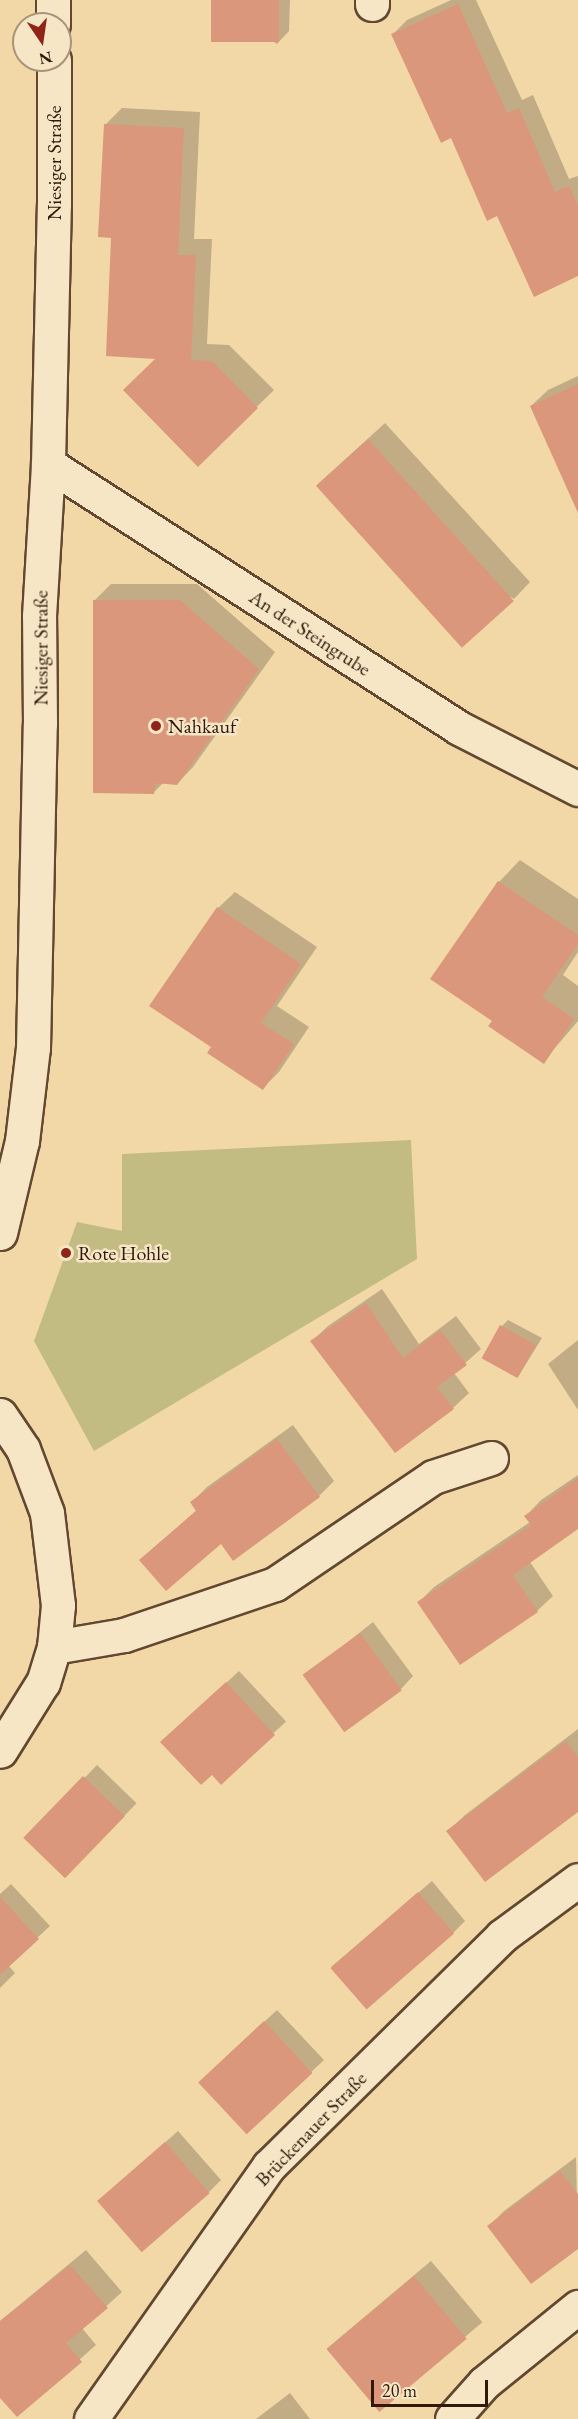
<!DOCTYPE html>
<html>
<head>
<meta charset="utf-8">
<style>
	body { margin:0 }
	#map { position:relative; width:578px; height:2419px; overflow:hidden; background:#f3d8a7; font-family:"EB Garamond",serif }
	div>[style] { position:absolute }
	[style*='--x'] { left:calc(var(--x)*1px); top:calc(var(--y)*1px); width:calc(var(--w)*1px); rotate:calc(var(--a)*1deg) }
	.green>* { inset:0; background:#c2bc83 }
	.shadow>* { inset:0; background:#0003; transform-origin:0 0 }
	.building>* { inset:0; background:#da977b; transform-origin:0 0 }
	.roads { filter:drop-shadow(2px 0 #624830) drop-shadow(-2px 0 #624830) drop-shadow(0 2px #624830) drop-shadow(0 -2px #624830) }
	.minor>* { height:33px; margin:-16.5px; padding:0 16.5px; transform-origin:16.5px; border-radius:16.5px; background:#f7e6c6 }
	.secondary>* { height:33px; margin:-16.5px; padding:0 16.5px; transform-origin:16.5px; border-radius:16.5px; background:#f7e6c6 }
	.dots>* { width:16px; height:16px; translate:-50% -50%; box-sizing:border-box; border:3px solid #f7e6c6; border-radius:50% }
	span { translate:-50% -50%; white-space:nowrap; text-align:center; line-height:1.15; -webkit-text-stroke:5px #f7e6c6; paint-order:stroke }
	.street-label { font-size:20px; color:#311809 }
	.poi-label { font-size:20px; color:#311809 }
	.left { translate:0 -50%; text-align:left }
	.north { position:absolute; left:12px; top:12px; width:60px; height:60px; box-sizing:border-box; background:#f7e6c6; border:2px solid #a8947a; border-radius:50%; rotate:167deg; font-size:16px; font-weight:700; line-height:24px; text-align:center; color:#311809 }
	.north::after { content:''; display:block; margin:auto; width:21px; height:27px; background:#8f2418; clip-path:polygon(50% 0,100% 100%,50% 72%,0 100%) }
	.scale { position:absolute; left:371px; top:2380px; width:117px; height:27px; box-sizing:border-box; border:3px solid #311809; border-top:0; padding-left:8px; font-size:18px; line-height:21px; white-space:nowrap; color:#311809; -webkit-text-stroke:4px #f7e6c6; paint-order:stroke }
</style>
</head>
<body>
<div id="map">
	<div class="green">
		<i style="clip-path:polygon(411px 1140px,417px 1259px,94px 1451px,34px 1341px,77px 1222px,122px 1231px,122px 1154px)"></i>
	</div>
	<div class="shadow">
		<i style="clip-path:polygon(212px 0,290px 0,289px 31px,277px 44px)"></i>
		<i style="clip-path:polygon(451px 0,476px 0,522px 100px,533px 95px,569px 179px,578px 176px,578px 275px,498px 214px,393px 34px,407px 20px)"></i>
		<i style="clip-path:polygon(122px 108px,200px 112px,194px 239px,212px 239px,207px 344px,229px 345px,274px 390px,198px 464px,113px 236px,105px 125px)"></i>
		<i style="clip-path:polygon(578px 376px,578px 493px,531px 406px,548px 390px)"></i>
		<i style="clip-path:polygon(385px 423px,530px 582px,514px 599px,317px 485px)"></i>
		<i style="clip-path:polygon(111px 584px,197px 584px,275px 652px,193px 767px,177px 784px,164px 782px,153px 793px,94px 601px)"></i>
		<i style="clip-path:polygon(520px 860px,578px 899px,578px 952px,563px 975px,578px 986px,578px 1021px,543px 1062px,494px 1020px,432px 978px,499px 882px)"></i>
		<i style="clip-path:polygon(235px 892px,317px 947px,277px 1006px,309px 1027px,279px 1072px,263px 1088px,213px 1046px,218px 908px)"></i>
		<i style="clip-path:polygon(382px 1289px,419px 1344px,456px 1316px,481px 1349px,454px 1373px,469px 1393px,453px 1408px,312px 1341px,328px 1326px)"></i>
		<i style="clip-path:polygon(508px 1320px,542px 1338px,518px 1377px,502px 1326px)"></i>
		<i style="clip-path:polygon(578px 1340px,578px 1410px,548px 1364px)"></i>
		<i style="clip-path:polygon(293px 1425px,334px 1481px,319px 1496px,221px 1542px,157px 1545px,197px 1510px,192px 1502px,207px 1487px)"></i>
		<i style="clip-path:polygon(578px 1475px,578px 1527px,530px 1562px,553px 1596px,537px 1611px,419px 1602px,434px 1587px,530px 1522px,526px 1516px,541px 1500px)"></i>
		<i style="clip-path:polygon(373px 1622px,413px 1676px,401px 1689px,305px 1676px)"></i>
		<i style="left:239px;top:1671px;width:69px;height:87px;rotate:47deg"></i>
		<i style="clip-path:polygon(578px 1729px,578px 1810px,448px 1831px,465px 1815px)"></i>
		<i style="left:97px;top:1765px;width:55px;height:102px;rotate:44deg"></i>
		<i style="clip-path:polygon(432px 1881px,465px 1921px,453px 1933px,331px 1967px)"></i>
		<i style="clip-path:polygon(11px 1884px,50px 1926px,8px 1965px,15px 1973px,0 1988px,0 1894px)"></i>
		<i style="clip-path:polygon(277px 2010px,324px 2060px,246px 2133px,212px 2070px)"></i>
		<i style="clip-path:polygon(178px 2131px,221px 2180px,209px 2192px,99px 2201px)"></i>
		<i style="clip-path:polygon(576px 2157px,578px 2247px,489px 2226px,504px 2211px)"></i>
		<i style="clip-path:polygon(86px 2250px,122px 2292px,82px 2328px,96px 2345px,17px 2415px,0 2396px,0 2321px)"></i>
		<i style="left:431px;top:2261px;width:80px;height:136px;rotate:50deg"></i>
		<i style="clip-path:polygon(290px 2393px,310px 2419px,256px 2419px)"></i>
	</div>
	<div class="building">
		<i style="left:211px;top:0;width:68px;height:42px"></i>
		<i style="clip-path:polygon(458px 4px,507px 113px,519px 108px,555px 192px,569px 186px,578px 205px,578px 276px,534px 297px,497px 216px,487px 221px,451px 138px,441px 143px,391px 34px)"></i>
		<i style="clip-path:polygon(104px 124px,184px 128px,178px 255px,196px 255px,191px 360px,212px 361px,258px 408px,198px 467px,123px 390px,155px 359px,106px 356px,111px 238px,98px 237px)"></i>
		<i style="clip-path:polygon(578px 384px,578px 513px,530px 406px)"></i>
		<i style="left:368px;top:439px;width:218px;height:70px;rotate:48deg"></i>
		<i style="clip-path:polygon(93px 600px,180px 600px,259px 669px,177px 785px,156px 783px,154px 794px,93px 793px)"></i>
		<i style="clip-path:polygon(498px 881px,578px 935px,578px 944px,542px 997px,574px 1019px,544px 1064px,488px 1026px,492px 1021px,430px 979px)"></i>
		<i style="clip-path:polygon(217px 907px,301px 964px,261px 1023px,294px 1044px,263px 1090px,207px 1053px,211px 1047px,149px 1006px)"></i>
		<i style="clip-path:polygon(366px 1303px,403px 1358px,440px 1330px,467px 1365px,437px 1387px,454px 1409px,395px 1453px,310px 1341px)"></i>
		<i style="left:500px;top:1325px;width:41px;height:38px;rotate:29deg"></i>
		<i style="clip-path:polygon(277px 1439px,320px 1497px,233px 1561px,221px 1544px,166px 1591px,139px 1560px,196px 1511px,190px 1502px)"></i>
		<i style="clip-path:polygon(578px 1478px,578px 1529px,513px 1575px,538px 1612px,460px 1665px,417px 1602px,531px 1525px,524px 1516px)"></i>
		<i style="left:360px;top:1633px;width:71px;height:71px;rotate:54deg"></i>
		<i style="clip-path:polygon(226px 1682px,275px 1735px,221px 1785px,212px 1775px,201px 1785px,160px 1742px)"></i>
		<i style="clip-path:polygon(566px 1741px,578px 1757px,578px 1812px,485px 1882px,446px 1831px)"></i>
		<i style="left:83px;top:1776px;width:58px;height:86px;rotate:44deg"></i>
		<i style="left:418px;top:1892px;width:55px;height:116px;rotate:49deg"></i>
		<i style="clip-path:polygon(0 1897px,39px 1939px,0 1975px)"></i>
		<i style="left:264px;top:2021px;width:71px;height:90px;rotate:47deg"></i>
		<i style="left:165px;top:2142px;width:68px;height:90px;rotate:49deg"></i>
		<i style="clip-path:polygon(560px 2171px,578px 2194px,578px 2249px,531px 2284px,487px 2226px)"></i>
		<i style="clip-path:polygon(70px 2265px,108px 2308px,66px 2343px,82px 2362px,17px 2417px,0 2398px,0 2321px)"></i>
		<i style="left:414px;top:2276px;width:82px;height:114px;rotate:50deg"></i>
	</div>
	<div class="roads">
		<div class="minor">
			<i style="--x:372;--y:4;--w:4;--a:-90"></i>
			<i style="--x:48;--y:464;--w:488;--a:32.7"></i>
			<i style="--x:459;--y:728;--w:134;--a:27.1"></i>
			<i style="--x:0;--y:1415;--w:41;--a:55.9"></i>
			<i style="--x:23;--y:1449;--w:68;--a:69.4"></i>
			<i style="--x:47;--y:1513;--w:93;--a:83.2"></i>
			<i style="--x:58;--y:1605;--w:42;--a:95.4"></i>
			<i style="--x:54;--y:1647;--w:37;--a:107"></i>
			<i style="--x:43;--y:1682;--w:81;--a:121.9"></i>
			<i style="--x:54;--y:1647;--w:71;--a:-9.7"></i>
			<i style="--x:124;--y:1635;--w:159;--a:-18.7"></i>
			<i style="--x:275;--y:1584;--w:191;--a:-34.1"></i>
			<i style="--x:433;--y:1477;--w:61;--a:-18.1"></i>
			<i style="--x:91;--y:2419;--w:309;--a:-54.9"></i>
			<i style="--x:269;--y:2166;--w:327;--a:-44.6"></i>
			<i style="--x:502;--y:1936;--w:94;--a:-36.4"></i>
			<i style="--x:452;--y:2419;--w:48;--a:-48.4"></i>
			<i style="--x:484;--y:2383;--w:121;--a:-39"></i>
		</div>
		<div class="secondary">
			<i style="--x:53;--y:0;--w:24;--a:90"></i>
			<i style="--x:0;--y:1233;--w:95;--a:-76.6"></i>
			<i style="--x:22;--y:1141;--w:94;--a:-83.3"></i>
			<i style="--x:33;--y:1048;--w:324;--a:-88.8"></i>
			<i style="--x:40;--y:724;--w:108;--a:-90.5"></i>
			<i style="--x:39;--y:616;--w:152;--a:-86.6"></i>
			<i style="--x:48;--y:464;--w:260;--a:-88.7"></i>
			<i style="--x:54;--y:204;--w:144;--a:-90"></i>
		</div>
	</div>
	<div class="dots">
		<i style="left:156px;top:726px;background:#8f2418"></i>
		<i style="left:66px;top:1253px;background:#8f2418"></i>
	</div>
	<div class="street-label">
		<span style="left:54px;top:163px;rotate:-90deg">Niesiger Straße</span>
		<span style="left:310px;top:633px;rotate:33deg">An der Steingrube</span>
		<span style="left:41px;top:648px;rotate:-90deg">Niesiger Straße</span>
		<span style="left:311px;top:2129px;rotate:-46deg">Brückenauer Straße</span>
	</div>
	<div class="poi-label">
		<span class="left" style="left:168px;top:726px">Nahkauf</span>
		<span class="left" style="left:78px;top:1253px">Rote Hohle</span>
	</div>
	<div class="north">N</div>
	<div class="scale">20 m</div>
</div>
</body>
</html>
